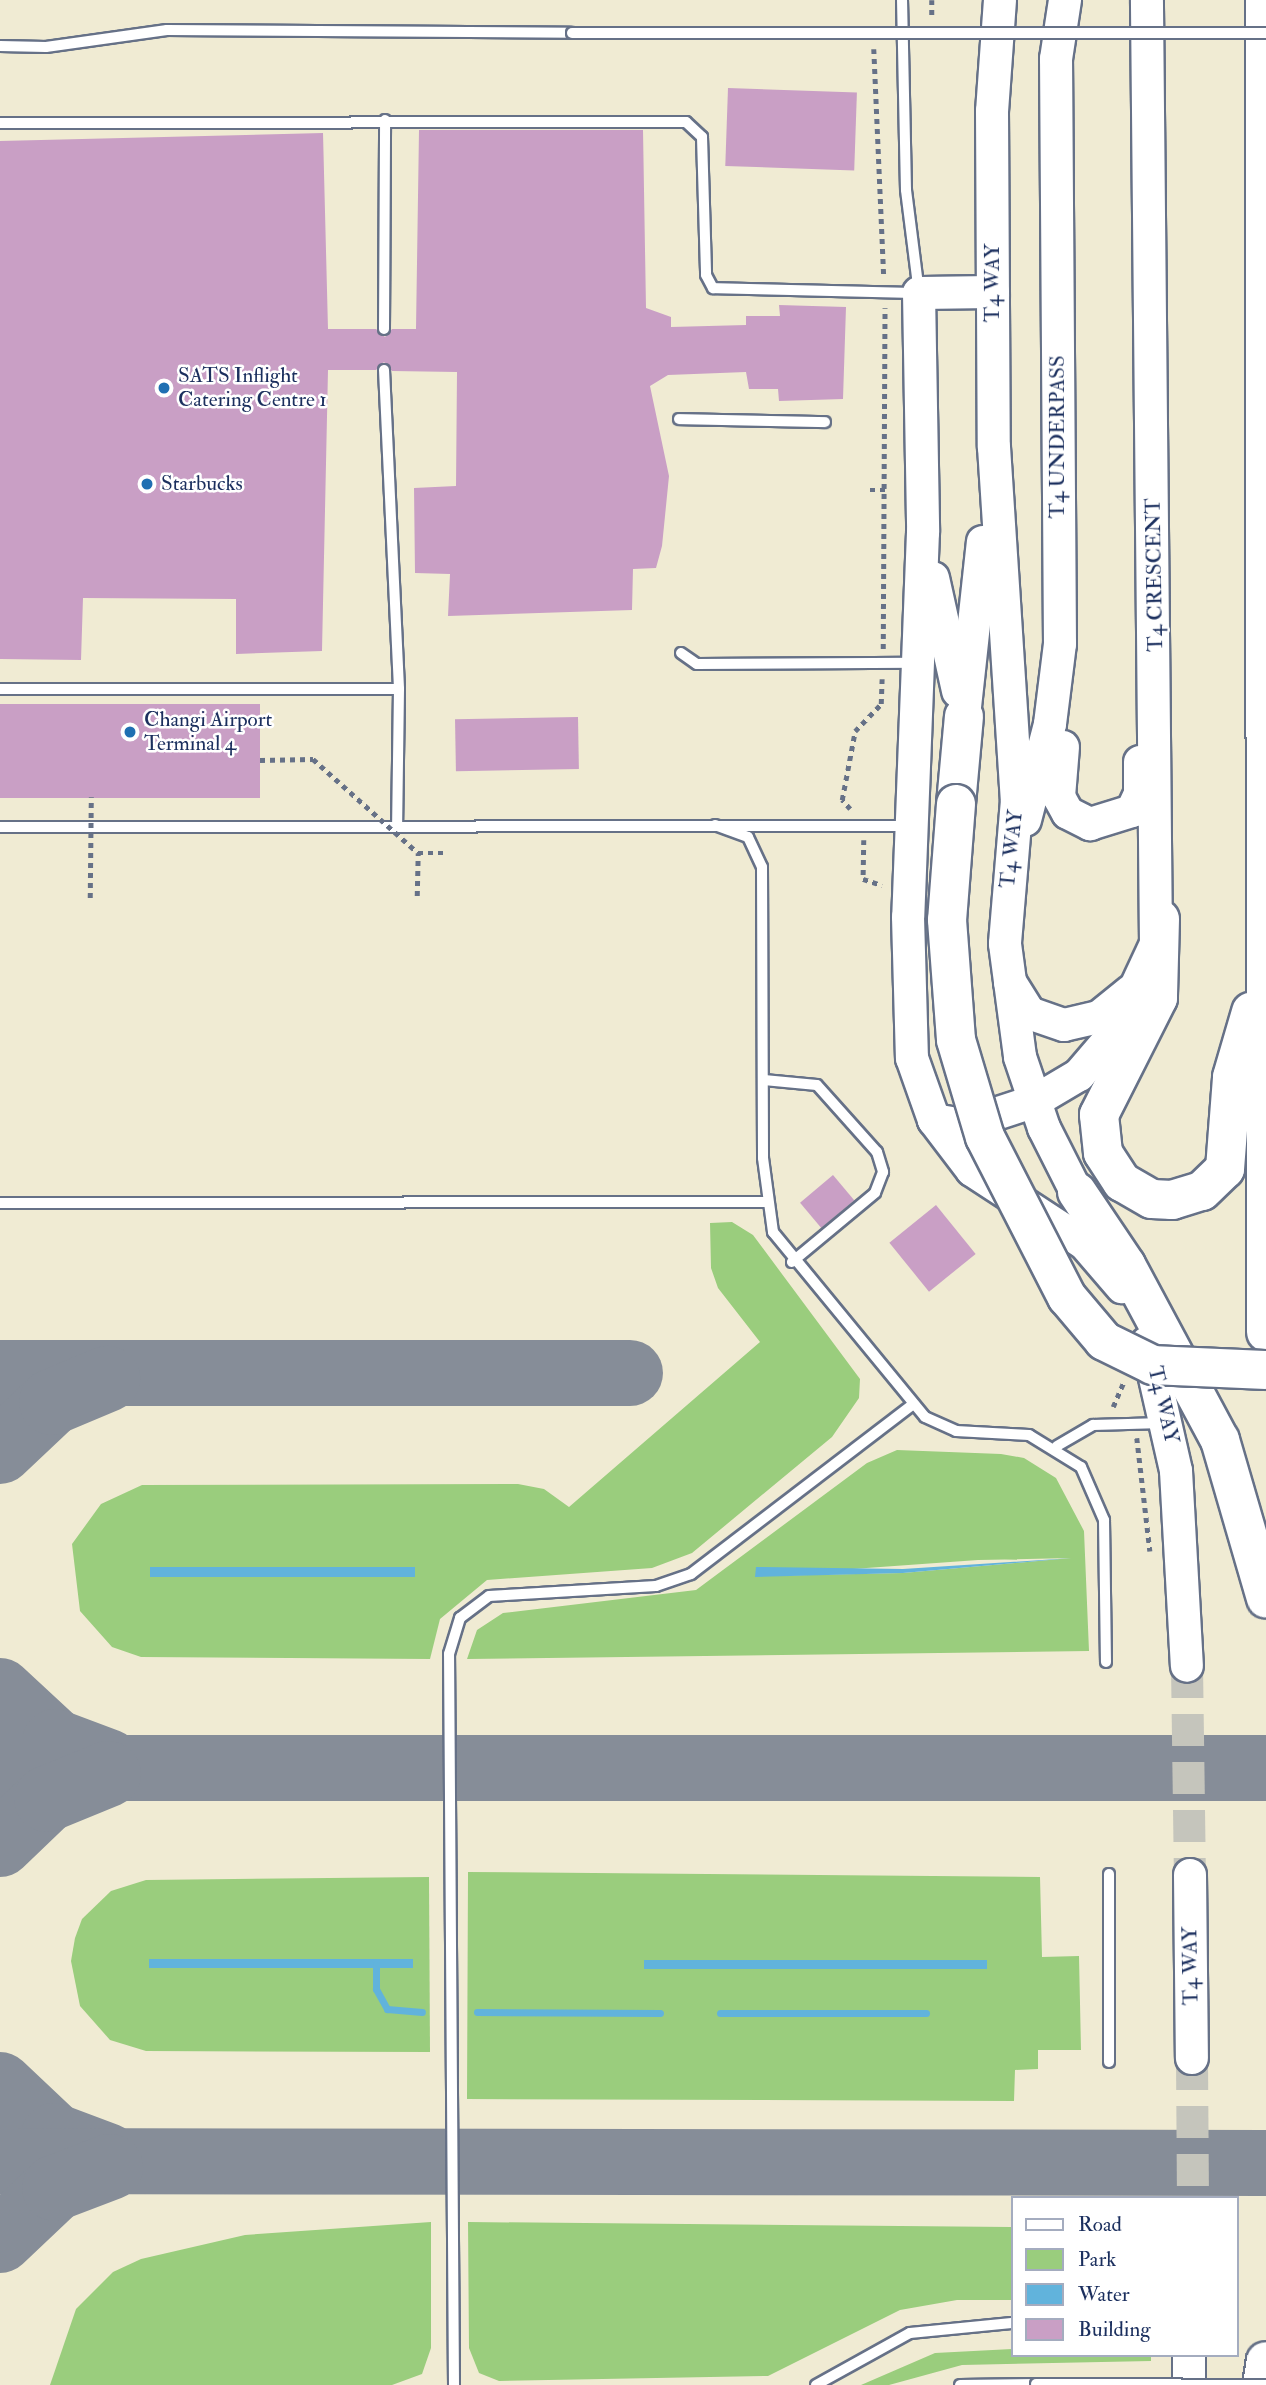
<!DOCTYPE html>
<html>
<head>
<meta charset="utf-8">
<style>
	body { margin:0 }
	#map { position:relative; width:1266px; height:2385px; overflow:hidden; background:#f0ebd3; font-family:"IM FELL Double Pica",serif }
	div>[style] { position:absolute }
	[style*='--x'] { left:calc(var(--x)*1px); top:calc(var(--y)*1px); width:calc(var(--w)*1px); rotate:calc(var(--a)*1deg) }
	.green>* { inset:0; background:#9acd7d }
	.water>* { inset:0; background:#61b3dc; transform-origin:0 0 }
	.stream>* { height:7px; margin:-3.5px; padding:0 3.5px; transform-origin:3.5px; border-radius:3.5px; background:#61b3dc }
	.taxiway>* { height:66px; margin:-33px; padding:0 33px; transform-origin:33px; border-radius:33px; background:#868d98 }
	.building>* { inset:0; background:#c99fc5; transform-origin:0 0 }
	.secondary-tunnel>* { height:32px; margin-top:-16px; transform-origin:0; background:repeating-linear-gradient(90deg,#c5c5bc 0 32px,transparent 0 48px) }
	.path>* { height:4.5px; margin-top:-2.25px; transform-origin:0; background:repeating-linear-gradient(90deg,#667187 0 5px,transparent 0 10px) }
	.roads { filter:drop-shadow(2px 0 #667187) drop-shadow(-2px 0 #667187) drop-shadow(0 2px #667187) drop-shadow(0 -2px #667187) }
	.lane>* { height:10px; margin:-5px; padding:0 5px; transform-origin:5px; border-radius:5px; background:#fff }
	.secondary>* { height:32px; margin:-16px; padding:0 16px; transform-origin:16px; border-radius:16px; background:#fff }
	.highway>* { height:38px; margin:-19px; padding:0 19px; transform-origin:19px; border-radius:19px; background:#fff }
	.path-bridge>* { height:4.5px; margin-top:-2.25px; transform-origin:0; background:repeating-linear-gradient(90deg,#667187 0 5px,transparent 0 10px) }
	.bridges { filter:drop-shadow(2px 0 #667187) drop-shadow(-2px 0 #667187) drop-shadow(0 2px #667187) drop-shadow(0 -2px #667187) }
	.lane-bridge>* { height:10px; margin:-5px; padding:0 5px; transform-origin:5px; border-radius:5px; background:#fff }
	.highway-bridge>* { height:38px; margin:-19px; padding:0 19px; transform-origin:19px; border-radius:19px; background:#fff }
	.dots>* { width:19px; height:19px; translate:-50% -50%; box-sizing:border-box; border:4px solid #fff; border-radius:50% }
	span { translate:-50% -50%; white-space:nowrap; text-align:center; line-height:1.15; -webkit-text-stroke:5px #fff; paint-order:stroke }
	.street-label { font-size:21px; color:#1b2f5e }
	.poi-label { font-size:21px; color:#1b2f5e }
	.left { translate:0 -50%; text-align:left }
	.legend { position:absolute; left:1011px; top:2196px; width:228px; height:161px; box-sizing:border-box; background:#fff; border:2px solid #a4acbf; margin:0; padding:9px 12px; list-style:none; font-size:21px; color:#1b2f5e }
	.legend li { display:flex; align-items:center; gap:14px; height:35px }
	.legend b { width:35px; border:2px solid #a4acbf }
</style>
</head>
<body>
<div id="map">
	<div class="green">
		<i style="clip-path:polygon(732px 1222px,753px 1235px,860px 1379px,859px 1398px,832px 1437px,692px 1553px,652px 1568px,487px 1580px,440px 1619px,430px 1659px,141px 1657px,112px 1647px,80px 1611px,72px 1544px,101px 1504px,142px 1485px,518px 1484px,544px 1489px,569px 1507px,760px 1342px,718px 1288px,711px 1268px,710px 1223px)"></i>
		<i style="clip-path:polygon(evenodd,897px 1450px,1001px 1454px,1024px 1458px,1056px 1478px,1084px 1531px,1089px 1651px,467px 1659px,477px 1630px,503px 1613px,696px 1590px,867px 1463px,897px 1450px,1071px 1558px,903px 1573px,756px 1576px,978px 1560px,1071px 1558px)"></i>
		<i style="clip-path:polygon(evenodd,468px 1872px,1040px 1877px,1042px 1957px,1079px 1956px,1081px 2050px,1038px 2050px,1038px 2069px,1015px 2070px,1014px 2101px,467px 2099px,468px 1872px,987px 1960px,987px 1969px,644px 1961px,645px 1960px,987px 1960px)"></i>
		<i style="clip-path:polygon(429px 1877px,430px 2052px,146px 2051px,110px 2040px,80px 2006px,71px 1961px,75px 1938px,82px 1919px,111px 1891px,146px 1880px)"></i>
		<i style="clip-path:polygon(431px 2222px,431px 2348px,422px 2374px,392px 2385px,50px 2385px,76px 2309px,113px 2272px,141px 2259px,245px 2235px)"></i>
		<i style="clip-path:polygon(468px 2222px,1011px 2227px,1012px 2300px,957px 2300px,900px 2310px,768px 2376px,499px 2381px,479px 2373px,469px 2348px)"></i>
		<i style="clip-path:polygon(1012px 2349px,1012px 2355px,1151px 2355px,1151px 2361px,962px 2365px,889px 2385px,861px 2385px,935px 2353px)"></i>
	</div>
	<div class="water">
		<i style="clip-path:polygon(1072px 1558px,903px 1573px,755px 1577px,756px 1567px,903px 1569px)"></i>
		<i style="left:150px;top:1567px;width:265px;height:10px"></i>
		<i style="left:149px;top:1959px;width:264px;height:9px"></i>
		<i style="left:644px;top:1960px;width:343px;height:9px"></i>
	</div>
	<div class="stream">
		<i style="--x:376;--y:1965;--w:24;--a:90"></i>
		<i style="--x:376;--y:1989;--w:23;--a:61"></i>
		<i style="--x:387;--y:2009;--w:35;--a:5"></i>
		<i style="--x:477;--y:2012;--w:183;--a:0.3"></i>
		<i style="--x:720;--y:2013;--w:206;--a:0"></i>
	</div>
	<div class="taxiway">
		<i style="--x:0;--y:1373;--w:630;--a:0"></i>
		<i style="--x:0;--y:1451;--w:71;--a:-43.3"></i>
		<i style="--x:52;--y:1402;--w:60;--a:-22.7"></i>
		<i style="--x:0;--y:1691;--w:75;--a:42.8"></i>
		<i style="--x:55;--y:1742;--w:57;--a:20.7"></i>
		<i style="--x:0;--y:1768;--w:1266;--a:0"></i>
		<i style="--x:0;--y:1844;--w:65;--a:-43.8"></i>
		<i style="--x:47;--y:1799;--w:66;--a:-22.3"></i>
		<i style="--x:0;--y:2085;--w:74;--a:43.4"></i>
		<i style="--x:54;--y:2136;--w:57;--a:20.7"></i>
		<i style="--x:0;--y:2161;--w:1266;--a:0.09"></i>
		<i style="--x:0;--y:2240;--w:76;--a:-43.4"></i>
		<i style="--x:55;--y:2188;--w:59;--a:-20.9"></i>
	</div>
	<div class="building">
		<i style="left:728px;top:88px;width:129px;height:78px;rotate:2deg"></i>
		<i style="clip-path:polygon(419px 130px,643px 130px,646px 308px,671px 317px,671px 327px,746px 325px,746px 316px,780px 316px,779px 305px,846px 307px,843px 399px,779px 401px,778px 389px,749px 389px,746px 372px,668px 375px,650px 386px,669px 476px,662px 546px,656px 568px,633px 569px,632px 610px,448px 616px,450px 574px,415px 573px,414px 488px,456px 486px,457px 372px,392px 371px,384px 362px,376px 370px,328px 370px,322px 651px,236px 654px,236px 599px,83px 598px,81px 660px,0 659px,0 141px,323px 133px,328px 329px,376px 329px,385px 337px,392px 329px,416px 329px)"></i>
		<i style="left:0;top:704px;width:260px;height:94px"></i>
		<i style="left:578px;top:717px;width:52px;height:123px;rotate:89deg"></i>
		<i style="left:833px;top:1175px;width:33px;height:43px;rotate:50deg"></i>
		<i style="left:936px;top:1205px;width:63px;height:60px;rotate:51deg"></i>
	</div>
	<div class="secondary-tunnel">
		<i style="--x:1187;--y:1666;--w:209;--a:89.2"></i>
		<i style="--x:1192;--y:2058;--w:140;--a:89.6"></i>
	</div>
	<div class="path">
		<i style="--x:932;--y:0;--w:19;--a:90"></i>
		<i style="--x:874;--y:49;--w:229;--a:87.5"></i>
		<i style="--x:870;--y:490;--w:17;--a:0"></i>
		<i style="--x:883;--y:649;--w:341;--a:-89.7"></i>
		<i style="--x:850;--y:809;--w:12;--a:-132"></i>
		<i style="--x:842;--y:800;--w:70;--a:-79.3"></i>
		<i style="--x:855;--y:731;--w:37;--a:-46"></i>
		<i style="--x:881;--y:704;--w:25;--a:-88"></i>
		<i style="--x:864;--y:840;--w:39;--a:91"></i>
		<i style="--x:863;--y:879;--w:20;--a:18"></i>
		<i style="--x:417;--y:896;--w:43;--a:-88.7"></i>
		<i style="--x:1113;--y:1407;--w:26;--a:-67"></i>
		<i style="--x:1137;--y:1438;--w:114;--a:83.4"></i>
	</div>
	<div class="roads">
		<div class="lane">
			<i style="--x:0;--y:46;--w:46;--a:1.2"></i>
			<i style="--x:46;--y:47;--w:122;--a:-8"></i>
			<i style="--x:167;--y:30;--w:405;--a:0.4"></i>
			<i style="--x:0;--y:123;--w:686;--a:-0.08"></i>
			<i style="--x:686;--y:122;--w:22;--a:43"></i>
			<i style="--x:702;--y:137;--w:138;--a:88.3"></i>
			<i style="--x:706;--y:275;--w:15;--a:62"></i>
			<i style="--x:713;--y:288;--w:206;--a:1.4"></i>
			<i style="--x:919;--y:293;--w:104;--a:-97.2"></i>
			<i style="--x:906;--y:190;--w:190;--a:-91.2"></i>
			<i style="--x:384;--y:329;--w:209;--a:-89.7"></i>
			<i style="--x:384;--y:370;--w:319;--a:87.3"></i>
			<i style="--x:399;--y:689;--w:135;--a:90.8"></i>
			<i style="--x:679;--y:419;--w:146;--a:1.2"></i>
			<i style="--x:681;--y:653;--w:19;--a:35"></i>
			<i style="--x:697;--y:664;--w:219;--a:-0.3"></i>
			<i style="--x:0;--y:689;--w:399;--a:0"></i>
			<i style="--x:715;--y:825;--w:35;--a:20"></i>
			<i style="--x:748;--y:837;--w:33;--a:65"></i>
			<i style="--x:762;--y:867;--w:291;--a:89.8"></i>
			<i style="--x:763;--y:1158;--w:75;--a:82.3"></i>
			<i style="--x:773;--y:1232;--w:239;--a:50.6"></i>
			<i style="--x:925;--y:1417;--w:34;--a:24"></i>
			<i style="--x:956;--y:1431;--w:73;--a:3.1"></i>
			<i style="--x:1029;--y:1435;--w:61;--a:31.6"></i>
			<i style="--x:1081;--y:1467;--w:58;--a:66.5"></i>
			<i style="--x:1104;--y:1520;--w:142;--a:89.2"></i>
			<i style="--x:0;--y:827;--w:907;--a:-0.06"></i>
			<i style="--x:764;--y:1080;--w:53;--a:5.4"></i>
			<i style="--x:817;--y:1085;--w:90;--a:48.2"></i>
			<i style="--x:877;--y:1152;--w:21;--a:73"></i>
			<i style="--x:883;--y:1172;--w:22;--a:111"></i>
			<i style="--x:875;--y:1193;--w:108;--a:140.3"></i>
			<i style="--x:0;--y:1203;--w:766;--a:-0.07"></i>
			<i style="--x:1057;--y:1446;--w:42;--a:-30.3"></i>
			<i style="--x:1093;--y:1425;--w:70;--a:-1.6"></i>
			<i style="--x:1109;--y:2062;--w:188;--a:-90"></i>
			<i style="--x:454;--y:2385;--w:731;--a:-90.39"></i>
			<i style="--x:449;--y:1654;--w:38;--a:-73"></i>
			<i style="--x:460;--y:1618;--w:36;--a:-37"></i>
			<i style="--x:489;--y:1596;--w:167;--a:-3.4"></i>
			<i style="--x:656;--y:1586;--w:37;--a:-19"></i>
			<i style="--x:691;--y:1574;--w:277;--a:-37.4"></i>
			<i style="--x:816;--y:2385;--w:107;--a:-29"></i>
			<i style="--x:910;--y:2333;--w:102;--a:-5.6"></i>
			<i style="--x:960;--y:2385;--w:76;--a:-0.8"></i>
		</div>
		<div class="secondary">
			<i style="--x:1000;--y:0;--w:111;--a:94.1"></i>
			<i style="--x:992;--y:111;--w:336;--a:89.7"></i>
			<i style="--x:994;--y:447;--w:354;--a:86.3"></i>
			<i style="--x:1017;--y:800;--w:144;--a:94.8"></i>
			<i style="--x:1005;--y:944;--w:114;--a:82.4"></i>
			<i style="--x:1020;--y:1057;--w:75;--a:71.3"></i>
			<i style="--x:1044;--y:1128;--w:95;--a:63.2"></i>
			<i style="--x:993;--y:292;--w:74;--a:179.2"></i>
			<i style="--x:919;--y:293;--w:239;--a:89"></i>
			<i style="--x:923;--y:532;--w:385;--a:92.2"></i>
			<i style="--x:908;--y:917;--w:141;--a:88.4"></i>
			<i style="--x:912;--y:1058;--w:66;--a:70.5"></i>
			<i style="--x:934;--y:1120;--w:63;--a:52.8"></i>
			<i style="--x:972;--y:1170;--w:135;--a:33.2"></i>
			<i style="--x:1085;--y:1244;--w:57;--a:49.3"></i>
			<i style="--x:933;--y:578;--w:116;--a:77.5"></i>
			<i style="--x:964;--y:716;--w:175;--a:-83.8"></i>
			<i style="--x:1063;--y:747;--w:50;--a:94.6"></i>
			<i style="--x:1059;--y:797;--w:18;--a:61"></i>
			<i style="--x:1068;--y:813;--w:25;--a:27"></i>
			<i style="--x:1090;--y:824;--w:44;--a:-17.2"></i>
			<i style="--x:1132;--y:811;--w:19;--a:-65"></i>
			<i style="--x:1140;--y:794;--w:32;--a:-90"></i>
			<i style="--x:1025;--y:820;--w:99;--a:-75.4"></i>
			<i style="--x:1050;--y:724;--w:81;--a:-82.9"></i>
			<i style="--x:1060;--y:644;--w:585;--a:-90.39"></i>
			<i style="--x:1056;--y:59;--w:60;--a:-81.3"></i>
			<i style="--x:1010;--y:982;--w:36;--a:58"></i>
			<i style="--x:1029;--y:1013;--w:37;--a:19"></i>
			<i style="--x:1064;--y:1025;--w:36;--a:-13"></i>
			<i style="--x:1099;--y:1017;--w:41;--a:-39.1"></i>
			<i style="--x:934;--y:1120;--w:28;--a:10"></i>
			<i style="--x:962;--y:1125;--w:77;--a:-18.2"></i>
			<i style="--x:1035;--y:1101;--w:51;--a:-30.6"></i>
			<i style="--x:1079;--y:1075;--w:54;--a:-49.5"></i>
			<i style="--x:1114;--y:1034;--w:99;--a:-65"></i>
			<i style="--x:1156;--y:944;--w:944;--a:-90.55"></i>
			<i style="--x:1147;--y:1343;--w:131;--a:77.2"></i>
			<i style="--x:1176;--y:1471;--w:195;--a:86.8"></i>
			<i style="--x:1190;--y:1875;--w:183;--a:89.4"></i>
			<i style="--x:1189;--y:2385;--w:30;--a:-90"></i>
		</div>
		<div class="highway">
			<i style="--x:1265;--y:0;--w:1332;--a:89.96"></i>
			<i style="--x:956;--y:804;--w:88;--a:-84.8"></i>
			<i style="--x:1160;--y:919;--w:79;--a:91.5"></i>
			<i style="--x:1158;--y:998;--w:131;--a:116.8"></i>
			<i style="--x:1099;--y:1115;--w:38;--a:84"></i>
			<i style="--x:1103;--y:1153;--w:35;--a:57"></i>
			<i style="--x:1122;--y:1182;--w:34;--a:30"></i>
			<i style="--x:1152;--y:1199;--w:20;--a:3"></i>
			<i style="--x:1172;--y:1200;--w:31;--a:-17"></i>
			<i style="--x:1202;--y:1191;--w:32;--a:-44"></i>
			<i style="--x:1225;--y:1169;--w:92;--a:-85.6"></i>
			<i style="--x:1232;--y:1077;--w:68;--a:-73.7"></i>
			<i style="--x:1077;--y:1192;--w:88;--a:56.1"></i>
			<i style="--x:1126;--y:1265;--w:199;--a:61.8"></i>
			<i style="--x:1220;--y:1440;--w:165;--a:73.8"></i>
			<i style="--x:1262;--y:2385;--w:24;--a:-81"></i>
		</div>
	</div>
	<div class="path-bridge">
		<i style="--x:260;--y:760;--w:53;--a:-1.1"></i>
		<i style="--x:313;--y:759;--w:141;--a:41.8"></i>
		<i style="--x:418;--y:853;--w:27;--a:0"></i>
		<i style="--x:90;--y:898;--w:101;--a:-89.4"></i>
	</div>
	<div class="bridges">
		<div class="lane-bridge">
			<i style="--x:572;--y:33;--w:694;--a:0"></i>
			<i style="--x:1036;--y:2384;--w:230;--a:0.2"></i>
		</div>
		<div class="highway-bridge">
			<i style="--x:956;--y:804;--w:116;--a:94.4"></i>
			<i style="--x:947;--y:920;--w:120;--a:85.7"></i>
			<i style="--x:956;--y:1040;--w:101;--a:73.4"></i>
			<i style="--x:985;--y:1137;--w:180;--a:62.9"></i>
			<i style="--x:1067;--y:1297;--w:57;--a:49.9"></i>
			<i style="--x:1104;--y:1341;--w:55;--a:26.1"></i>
			<i style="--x:1153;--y:1365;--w:113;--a:2.5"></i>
		</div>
	</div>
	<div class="dots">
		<i style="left:164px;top:388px;background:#1f6fb2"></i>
		<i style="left:147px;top:484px;background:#1f6fb2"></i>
		<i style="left:130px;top:732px;background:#1f6fb2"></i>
	</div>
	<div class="street-label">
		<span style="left:993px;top:283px;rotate:-90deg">T4 WAY</span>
		<span style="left:1058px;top:437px;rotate:-90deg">T4 UNDERPASS</span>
		<span style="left:1155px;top:575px;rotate:-91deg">T4 CRESCENT</span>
		<span style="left:1012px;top:849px;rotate:-84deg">T4 WAY</span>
		<span style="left:1163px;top:1405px;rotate:77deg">T4 WAY</span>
		<span style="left:1191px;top:1966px;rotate:-91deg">T4 WAY</span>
	</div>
	<div class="poi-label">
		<span class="left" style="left:178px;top:388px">SATS Inflight<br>Catering Centre 1</span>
		<span class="left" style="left:161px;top:484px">Starbucks</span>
		<span class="left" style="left:144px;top:732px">Changi Airport<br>Terminal 4</span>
	</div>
	<ul class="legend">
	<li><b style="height:9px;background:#fff"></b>Road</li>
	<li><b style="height:19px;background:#9acd7d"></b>Park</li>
	<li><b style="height:19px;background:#61b3dc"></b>Water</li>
	<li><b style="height:19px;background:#c99fc5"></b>Building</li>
	</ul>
</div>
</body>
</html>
